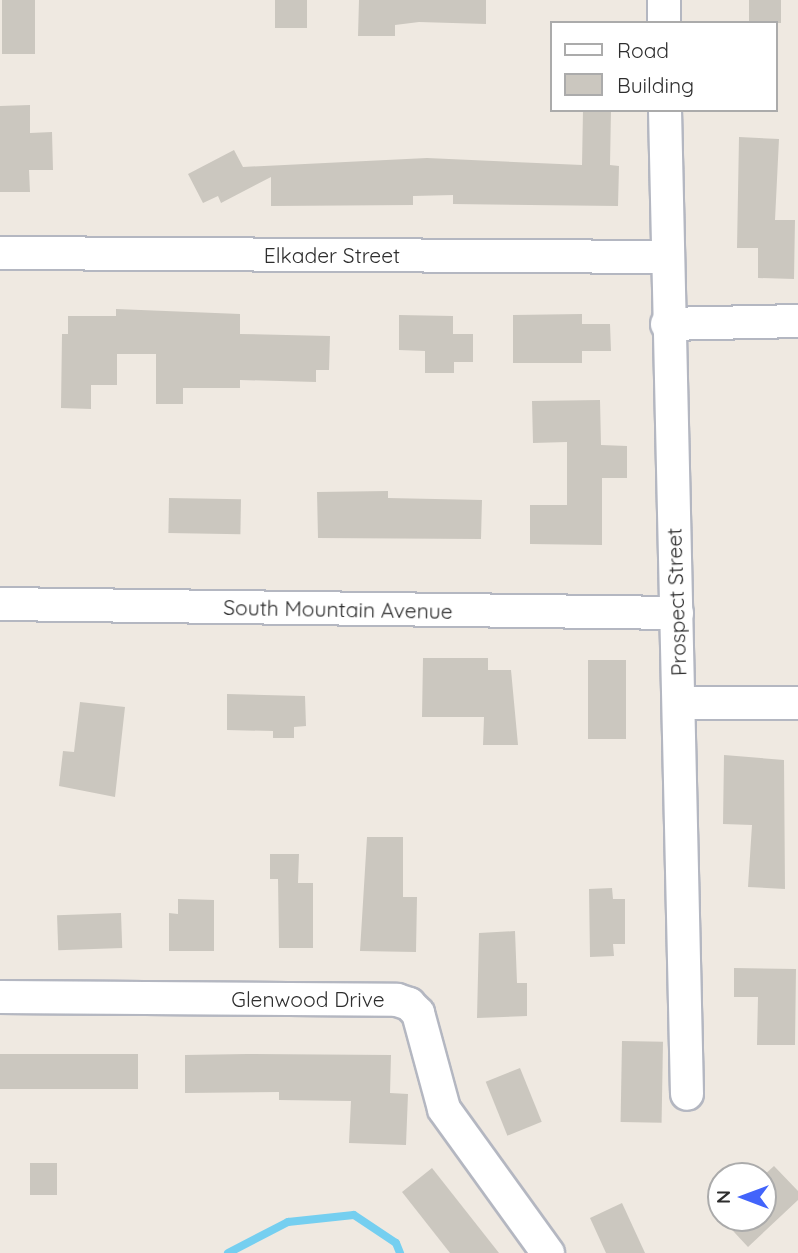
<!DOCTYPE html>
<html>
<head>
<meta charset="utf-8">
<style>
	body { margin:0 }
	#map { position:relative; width:798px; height:1253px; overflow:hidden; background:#efe9e1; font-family:Quicksand,sans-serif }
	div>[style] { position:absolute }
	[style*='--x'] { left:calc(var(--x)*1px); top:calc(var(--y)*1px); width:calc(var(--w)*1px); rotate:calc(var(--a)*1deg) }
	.stream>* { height:8px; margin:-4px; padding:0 4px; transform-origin:4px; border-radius:4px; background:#75cff0 }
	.building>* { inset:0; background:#cbc7bf; transform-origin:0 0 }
	.roads { filter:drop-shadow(2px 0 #b4b7c1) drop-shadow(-2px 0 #b4b7c1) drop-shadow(0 2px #b4b7c1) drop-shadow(0 -2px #b4b7c1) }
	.minor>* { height:32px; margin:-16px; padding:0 16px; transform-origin:16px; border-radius:16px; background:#fff }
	span { translate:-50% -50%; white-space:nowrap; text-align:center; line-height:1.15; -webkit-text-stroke:5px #fff; paint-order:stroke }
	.street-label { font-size:21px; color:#2e2e2e }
	.legend { position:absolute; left:550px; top:21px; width:228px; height:91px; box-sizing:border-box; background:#fff; border:2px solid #ababab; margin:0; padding:9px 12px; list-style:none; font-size:21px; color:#2e2e2e }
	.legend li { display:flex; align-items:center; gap:14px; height:35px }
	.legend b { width:35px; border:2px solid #ababab }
	.north { position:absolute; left:707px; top:1162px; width:70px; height:70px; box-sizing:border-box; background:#fff; border:2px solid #ababab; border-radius:50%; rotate:270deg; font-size:19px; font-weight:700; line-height:28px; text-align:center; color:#2e2e2e }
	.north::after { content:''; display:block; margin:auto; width:24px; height:32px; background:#4264fb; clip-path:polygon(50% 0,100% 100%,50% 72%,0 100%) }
</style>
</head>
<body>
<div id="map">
	<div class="stream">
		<i style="--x:228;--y:1253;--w:68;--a:-27.3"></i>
		<i style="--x:288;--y:1222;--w:66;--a:-6.1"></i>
		<i style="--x:354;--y:1215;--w:50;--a:33.7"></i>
		<i style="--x:396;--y:1243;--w:11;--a:68"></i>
	</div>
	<div class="building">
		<i style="left:2px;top:0;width:33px;height:54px"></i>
		<i style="left:275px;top:0;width:32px;height:28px"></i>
		<i style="clip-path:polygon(359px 0,486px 0,486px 24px,419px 22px,395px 25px,395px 36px,358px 36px)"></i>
		<i style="left:749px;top:0;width:32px;height:23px"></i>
		<i style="clip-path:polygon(30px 105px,30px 133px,52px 132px,53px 170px,29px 170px,30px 192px,0 192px,0 106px)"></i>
		<i style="clip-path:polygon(583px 110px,611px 110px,610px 165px,619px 166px,618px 206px,453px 204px,453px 195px,413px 196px,413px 205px,271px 206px,271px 177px,221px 203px,218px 196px,203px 203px,188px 174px,234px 150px,243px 167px,427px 158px,582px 165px)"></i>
		<i style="clip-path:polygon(739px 137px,779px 139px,775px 220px,795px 220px,794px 279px,758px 278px,758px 248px,737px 248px)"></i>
		<i style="clip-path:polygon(116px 309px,240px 314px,240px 334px,330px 336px,329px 370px,316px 370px,316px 382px,240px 380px,240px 388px,183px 388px,183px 404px,156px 404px,156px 354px,117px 354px,117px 385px,91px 385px,91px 409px,61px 408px,62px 334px,68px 334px,68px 316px,116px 316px)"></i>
		<i style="clip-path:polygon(582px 314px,582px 324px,610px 324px,611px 351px,582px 351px,582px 363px,513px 363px,513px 315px)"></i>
		<i style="clip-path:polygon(399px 315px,453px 316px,453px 334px,473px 334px,473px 362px,454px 362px,454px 373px,425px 373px,425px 351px,399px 350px)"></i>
		<i style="clip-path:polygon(600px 400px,601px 445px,627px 446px,627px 478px,602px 478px,602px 545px,530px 544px,530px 505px,567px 505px,567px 442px,533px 443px,532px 401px)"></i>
		<i style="clip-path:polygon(388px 491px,388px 498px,482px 500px,481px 539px,318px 538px,317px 492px)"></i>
		<i style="left:169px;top:498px;width:72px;height:35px;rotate:1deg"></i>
		<i style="clip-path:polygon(423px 658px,488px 658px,488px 670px,511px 670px,518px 745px,483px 745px,484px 717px,422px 717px)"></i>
		<i style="left:588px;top:660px;width:38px;height:79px"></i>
		<i style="clip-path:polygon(227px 694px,305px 696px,306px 726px,294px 727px,294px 738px,273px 738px,273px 731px,227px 730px)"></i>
		<i style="clip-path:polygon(80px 702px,125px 707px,115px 797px,59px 786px,63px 751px,74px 752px)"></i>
		<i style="clip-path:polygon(724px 755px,784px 760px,785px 889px,748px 887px,752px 825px,723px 824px)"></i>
		<i style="clip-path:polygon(367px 837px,403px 837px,403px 897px,417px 897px,416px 952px,360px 951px)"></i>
		<i style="clip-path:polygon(270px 854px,299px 854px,298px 883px,313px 883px,313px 948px,279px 948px,278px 879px,270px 879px)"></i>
		<i style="clip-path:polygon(612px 888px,613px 899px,625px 899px,625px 944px,613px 944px,614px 956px,590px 957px,589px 889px)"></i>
		<i style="clip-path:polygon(178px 899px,214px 900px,214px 951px,169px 951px,169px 913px,178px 914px)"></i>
		<i style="left:121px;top:913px;width:35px;height:64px;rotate:88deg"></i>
		<i style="clip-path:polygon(515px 931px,517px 983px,527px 983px,527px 1016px,477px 1018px,479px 933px)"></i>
		<i style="clip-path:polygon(734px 968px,796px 969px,795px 1045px,757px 1045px,758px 997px,734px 997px)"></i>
		<i style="left:622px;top:1041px;width:41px;height:81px;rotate:1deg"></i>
		<i style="left:0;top:1054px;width:138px;height:35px"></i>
		<i style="clip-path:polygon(247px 1054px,391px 1055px,390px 1093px,408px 1094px,406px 1145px,349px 1143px,351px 1101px,279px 1100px,279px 1092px,185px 1093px,185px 1055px)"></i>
		<i style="left:520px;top:1068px;width:58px;height:37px;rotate:68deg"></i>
		<i style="left:30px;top:1163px;width:27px;height:32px"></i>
		<i style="clip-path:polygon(774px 1166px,798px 1191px,798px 1200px,748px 1247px,721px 1218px,763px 1218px,763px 1176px)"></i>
		<i style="clip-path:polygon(432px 1168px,499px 1253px,450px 1253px,402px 1192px)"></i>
		<i style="clip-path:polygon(622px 1203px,645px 1253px,606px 1253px,590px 1218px)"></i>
	</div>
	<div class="roads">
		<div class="minor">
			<i style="--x:664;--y:0;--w:23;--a:90"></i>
			<i style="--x:665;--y:110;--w:984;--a:88.72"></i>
			<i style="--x:0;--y:253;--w:665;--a:0.34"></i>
			<i style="--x:667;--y:324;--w:131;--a:-1.3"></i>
			<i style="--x:0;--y:604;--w:677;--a:0.76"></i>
			<i style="--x:679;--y:703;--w:119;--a:0"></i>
			<i style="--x:0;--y:997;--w:397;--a:0.4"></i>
			<i style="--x:397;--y:1000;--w:13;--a:18"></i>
			<i style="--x:409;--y:1004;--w:13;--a:45"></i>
			<i style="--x:418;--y:1013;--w:99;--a:74.8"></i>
			<i style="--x:444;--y:1109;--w:178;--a:54.2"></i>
		</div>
	</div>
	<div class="street-label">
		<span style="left:332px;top:255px">Elkader Street</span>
		<span style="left:676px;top:602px;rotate:-92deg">Prospect Street</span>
		<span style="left:338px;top:609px;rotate:1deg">South Mountain Avenue</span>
		<span style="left:308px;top:999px">Glenwood Drive</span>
	</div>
	<ul class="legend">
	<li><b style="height:9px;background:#fff"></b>Road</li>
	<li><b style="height:19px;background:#cbc7bf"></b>Building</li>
	</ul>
	<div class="north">N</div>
</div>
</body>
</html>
